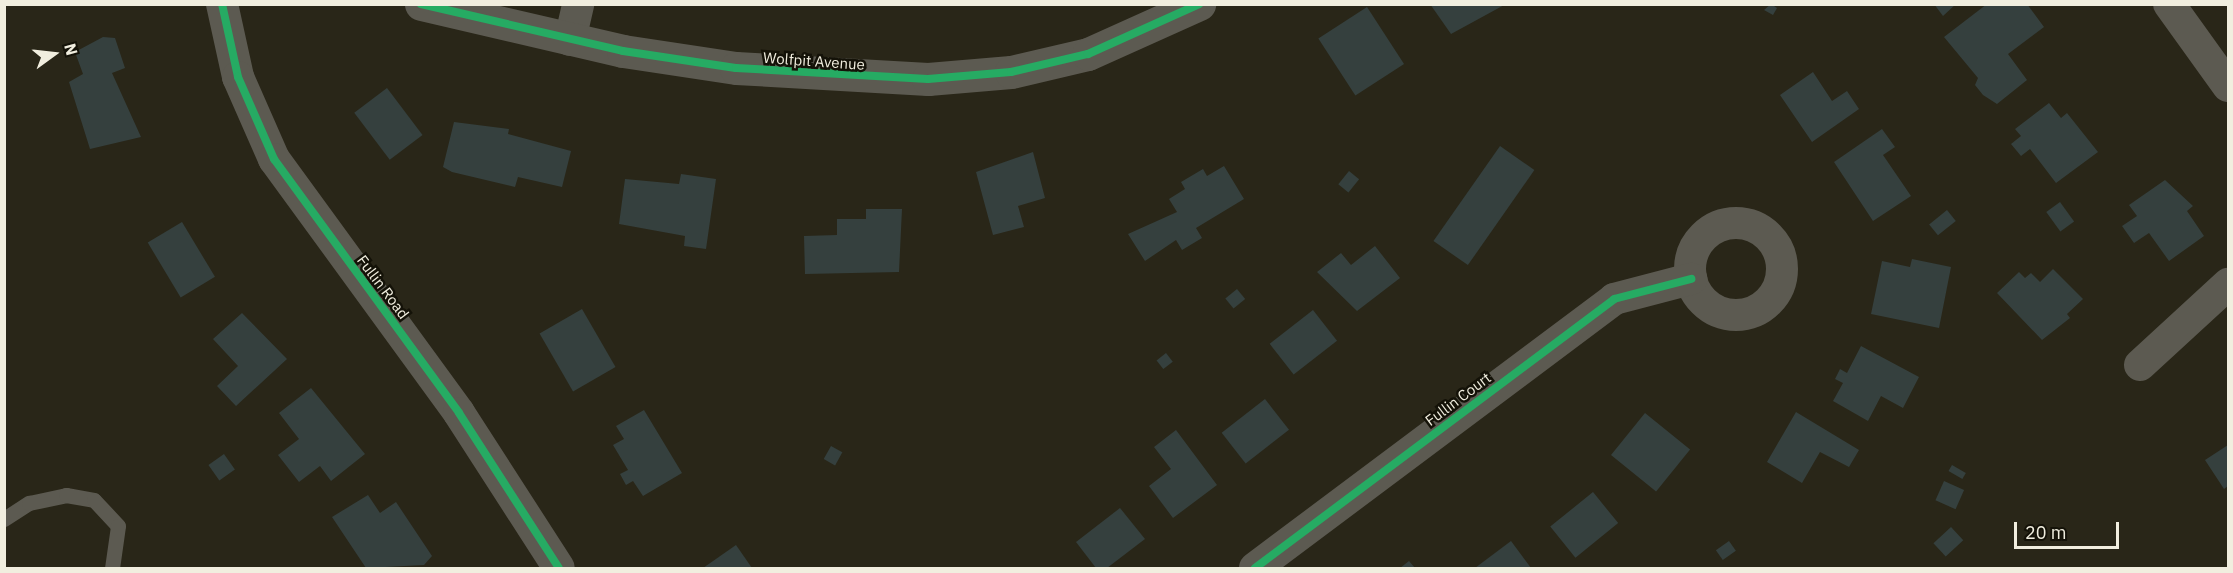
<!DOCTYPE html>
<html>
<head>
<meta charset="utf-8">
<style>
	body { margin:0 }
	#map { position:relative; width:2233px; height:573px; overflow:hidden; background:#292618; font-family:"IBM Plex Sans",sans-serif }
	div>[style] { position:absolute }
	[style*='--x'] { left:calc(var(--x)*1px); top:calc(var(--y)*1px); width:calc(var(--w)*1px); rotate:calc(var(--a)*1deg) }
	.building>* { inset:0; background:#35403e; transform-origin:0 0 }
	.service>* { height:15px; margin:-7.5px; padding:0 7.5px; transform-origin:7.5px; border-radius:7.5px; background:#5c5a51 }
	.minor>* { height:32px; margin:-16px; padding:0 16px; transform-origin:16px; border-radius:16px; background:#5c5a51 }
	.minor>.ring { margin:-16px; padding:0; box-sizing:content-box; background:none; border:32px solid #5c5a51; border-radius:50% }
	.tertiary>* { height:33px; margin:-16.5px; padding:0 16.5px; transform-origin:16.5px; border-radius:16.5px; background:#5c5a51 }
	.cycleway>* { height:8px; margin:-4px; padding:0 4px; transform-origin:4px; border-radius:4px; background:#26ab63 }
	span { translate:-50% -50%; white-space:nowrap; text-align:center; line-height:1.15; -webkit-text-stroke:5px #141208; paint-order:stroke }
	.street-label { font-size:15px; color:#f1eedf }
	.frame { position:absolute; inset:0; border:6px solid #f1eedf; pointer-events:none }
	.north { position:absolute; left:24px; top:24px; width:60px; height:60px; -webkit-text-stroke:4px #141208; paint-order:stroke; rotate:75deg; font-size:16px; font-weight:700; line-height:24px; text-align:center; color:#f1eedf }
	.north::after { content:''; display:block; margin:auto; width:21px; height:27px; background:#f1eedf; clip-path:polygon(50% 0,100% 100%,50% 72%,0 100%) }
	.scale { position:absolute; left:2014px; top:522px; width:105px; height:27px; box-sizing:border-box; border:3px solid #f1eedf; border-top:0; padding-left:8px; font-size:18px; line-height:21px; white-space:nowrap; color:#f1eedf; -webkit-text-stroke:4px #141208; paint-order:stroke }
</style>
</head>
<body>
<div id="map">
	<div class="building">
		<i style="clip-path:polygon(1430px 4px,1506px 4px,1451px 34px)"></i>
		<i style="clip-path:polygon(1771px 4px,1777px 8px,1773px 15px,1764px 10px)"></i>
		<i style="clip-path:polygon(1934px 4px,1956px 4px,1943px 16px)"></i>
		<i style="clip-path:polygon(1987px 4px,2027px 4px,2044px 27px,2008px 54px,2027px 80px,1997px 104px,1983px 95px,1975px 85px,1978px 78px,1944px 37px)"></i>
		<i style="left:1367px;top:7px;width:68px;height:58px;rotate:57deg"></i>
		<i style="clip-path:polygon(103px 37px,115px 38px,125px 68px,112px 73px,141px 137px,90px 149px,69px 82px,83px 74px,75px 52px)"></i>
		<i style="clip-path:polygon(1813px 72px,1832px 101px,1847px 91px,1859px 109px,1812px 142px,1780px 95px)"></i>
		<i style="left:387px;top:88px;width:59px;height:41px;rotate:53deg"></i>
		<i style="clip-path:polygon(2049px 103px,2061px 118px,2067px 113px,2098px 152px,2056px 183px,2030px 149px,2021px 156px,2011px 144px,2021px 136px,2015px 129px)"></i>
		<i style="clip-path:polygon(454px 122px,509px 129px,508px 134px,571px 151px,562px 187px,518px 177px,515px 187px,452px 172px,443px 167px)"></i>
		<i style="clip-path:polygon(1882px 129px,1895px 147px,1883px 155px,1911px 196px,1873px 221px,1834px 162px)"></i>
		<i style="left:1500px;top:146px;width:42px;height:116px;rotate:35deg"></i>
		<i style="clip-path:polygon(1033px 152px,1045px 198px,1018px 206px,1024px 227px,993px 235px,976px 172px)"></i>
		<i style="clip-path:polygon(1224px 166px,1244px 199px,1196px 228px,1202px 238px,1182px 250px,1176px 240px,1145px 261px,1128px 234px,1177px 212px,1169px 199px,1185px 189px,1181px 182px,1203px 169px,1207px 176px)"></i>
		<i style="left:1349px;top:171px;width:13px;height:17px;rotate:39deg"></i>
		<i style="clip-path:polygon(681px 174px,716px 179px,706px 249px,684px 246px,685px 236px,619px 224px,625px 179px,679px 184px)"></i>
		<i style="clip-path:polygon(2165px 180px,2193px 206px,2187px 211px,2204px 236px,2169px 261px,2149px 233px,2134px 243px,2122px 226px,2137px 216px,2129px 205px)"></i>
		<i style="left:2060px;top:202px;width:24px;height:17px;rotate:54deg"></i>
		<i style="clip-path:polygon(866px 209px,902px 209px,899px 272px,805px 274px,804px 236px,837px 235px,837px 219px,866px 219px)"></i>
		<i style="left:1947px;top:210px;width:14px;height:23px;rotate:51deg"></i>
		<i style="left:182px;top:222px;width:64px;height:40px;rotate:59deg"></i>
		<i style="clip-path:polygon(1375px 246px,1400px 278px,1357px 311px,1317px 272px,1341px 253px,1351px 265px)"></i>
		<i style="clip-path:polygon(1912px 259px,1951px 267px,1939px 328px,1871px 314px,1882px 261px,1910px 267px)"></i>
		<i style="clip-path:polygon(2053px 269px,2083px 299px,2067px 314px,2070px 318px,2042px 340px,1997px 293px,2019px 272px,2025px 278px,2031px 273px,2040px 282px)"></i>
		<i style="left:1237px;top:289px;width:13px;height:15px;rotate:51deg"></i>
		<i style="left:582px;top:309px;width:67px;height:49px;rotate:60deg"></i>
		<i style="left:1313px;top:310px;width:39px;height:55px;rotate:52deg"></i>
		<i style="clip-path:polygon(242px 313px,287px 359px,236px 406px,217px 386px,238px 366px,213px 339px)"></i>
		<i style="clip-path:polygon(1861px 346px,1919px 377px,1903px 408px,1881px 396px,1868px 421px,1833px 401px,1843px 383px,1835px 379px,1840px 369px,1847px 373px)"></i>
		<i style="left:1166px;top:353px;width:11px;height:12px;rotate:52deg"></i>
		<i style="clip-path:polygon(311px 388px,365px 454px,331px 481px,320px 466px,299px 482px,278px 455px,299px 439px,279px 413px)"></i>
		<i style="left:1265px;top:399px;width:39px;height:55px;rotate:52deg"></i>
		<i style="clip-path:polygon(644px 410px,682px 473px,643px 496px,633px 481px,626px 485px,620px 474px,628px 470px,613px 445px,624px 439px,616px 426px)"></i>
		<i style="clip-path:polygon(1796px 412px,1859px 450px,1849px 467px,1820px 452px,1802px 483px,1767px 462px)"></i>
		<i style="left:1645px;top:413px;width:58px;height:54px;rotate:39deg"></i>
		<i style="clip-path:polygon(1176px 430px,1217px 485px,1173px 518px,1149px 486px,1171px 469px,1154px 447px)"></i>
		<i style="clip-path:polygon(2228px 445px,2228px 486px,2224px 489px,2205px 460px)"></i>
		<i style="left:831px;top:446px;width:13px;height:15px;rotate:29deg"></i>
		<i style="left:224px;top:454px;width:19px;height:19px;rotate:55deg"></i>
		<i style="left:1952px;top:465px;width:16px;height:7px;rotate:30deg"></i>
		<i style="left:1944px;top:481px;width:22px;height:21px;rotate:24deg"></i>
		<i style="left:1593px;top:492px;width:40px;height:55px;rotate:51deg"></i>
		<i style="clip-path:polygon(368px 495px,380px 513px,396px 502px,432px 556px,424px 565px,366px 568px,332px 517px)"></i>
		<i style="clip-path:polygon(1120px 508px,1145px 539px,1107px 568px,1096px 568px,1076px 542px)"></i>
		<i style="left:1951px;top:527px;width:18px;height:24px;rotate:47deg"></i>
		<i style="clip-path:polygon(1511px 541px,1531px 568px,1475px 568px)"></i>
		<i style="left:1729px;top:541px;width:12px;height:16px;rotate:55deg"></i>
		<i style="clip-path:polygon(736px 545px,752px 568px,703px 568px)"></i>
		<i style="clip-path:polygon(1409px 561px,1415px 568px,1400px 568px)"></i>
	</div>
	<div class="service">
		<i style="--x:4;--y:519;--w:30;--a:-33"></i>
		<i style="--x:29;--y:503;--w:38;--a:-12"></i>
		<i style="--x:66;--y:495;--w:28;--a:10"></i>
		<i style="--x:94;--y:500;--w:35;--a:47"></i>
		<i style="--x:118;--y:526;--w:42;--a:98.1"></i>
	</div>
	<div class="minor">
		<i style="--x:222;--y:4;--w:75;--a:77.6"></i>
		<i style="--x:238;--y:77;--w:90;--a:66.3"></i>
		<i style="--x:274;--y:159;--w:314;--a:53.9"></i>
		<i style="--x:459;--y:413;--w:184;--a:57.2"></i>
		<i style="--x:2169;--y:4;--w:101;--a:54.3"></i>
		<i style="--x:570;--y:40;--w:37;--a:-77"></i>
		<i class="ring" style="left:1690px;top:223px;width:60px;height:60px"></i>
		<i style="--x:2140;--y:365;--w:120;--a:-42.6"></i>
		<i style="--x:1255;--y:568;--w:449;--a:-36.8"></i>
		<i style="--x:1614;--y:299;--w:80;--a:-14.6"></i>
	</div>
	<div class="tertiary">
		<i style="--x:421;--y:4;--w:207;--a:13.1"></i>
		<i style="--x:623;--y:51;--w:114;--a:8.6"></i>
		<i style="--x:736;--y:68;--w:192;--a:3.3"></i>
		<i style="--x:928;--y:79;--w:83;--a:-4.8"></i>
		<i style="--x:1011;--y:72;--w:79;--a:-13.2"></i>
		<i style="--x:1088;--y:54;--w:122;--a:-24.2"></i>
	</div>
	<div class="cycleway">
		<i style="--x:222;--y:4;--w:75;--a:77.6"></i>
		<i style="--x:238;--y:77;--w:90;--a:66.3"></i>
		<i style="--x:274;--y:159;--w:314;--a:53.9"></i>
		<i style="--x:459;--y:413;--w:184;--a:57.2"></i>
		<i style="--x:421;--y:4;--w:207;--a:13.1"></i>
		<i style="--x:623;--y:51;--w:114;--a:8.6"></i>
		<i style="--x:736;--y:68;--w:192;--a:3.3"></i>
		<i style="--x:928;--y:79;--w:83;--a:-4.8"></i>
		<i style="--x:1011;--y:72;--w:79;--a:-13.2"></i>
		<i style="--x:1088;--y:54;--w:122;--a:-24.2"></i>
		<i style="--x:1255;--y:568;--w:449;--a:-36.8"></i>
		<i style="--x:1614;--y:299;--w:80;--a:-14.6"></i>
	</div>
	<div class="street-label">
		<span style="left:814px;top:61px;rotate:4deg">Wolfpit Avenue</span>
		<span style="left:383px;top:287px;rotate:53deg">Fullin Road</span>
		<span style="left:1458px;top:399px;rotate:-37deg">Fullin Court</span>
	</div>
	<div class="frame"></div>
	<div class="north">N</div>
	<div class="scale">20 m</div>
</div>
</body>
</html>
